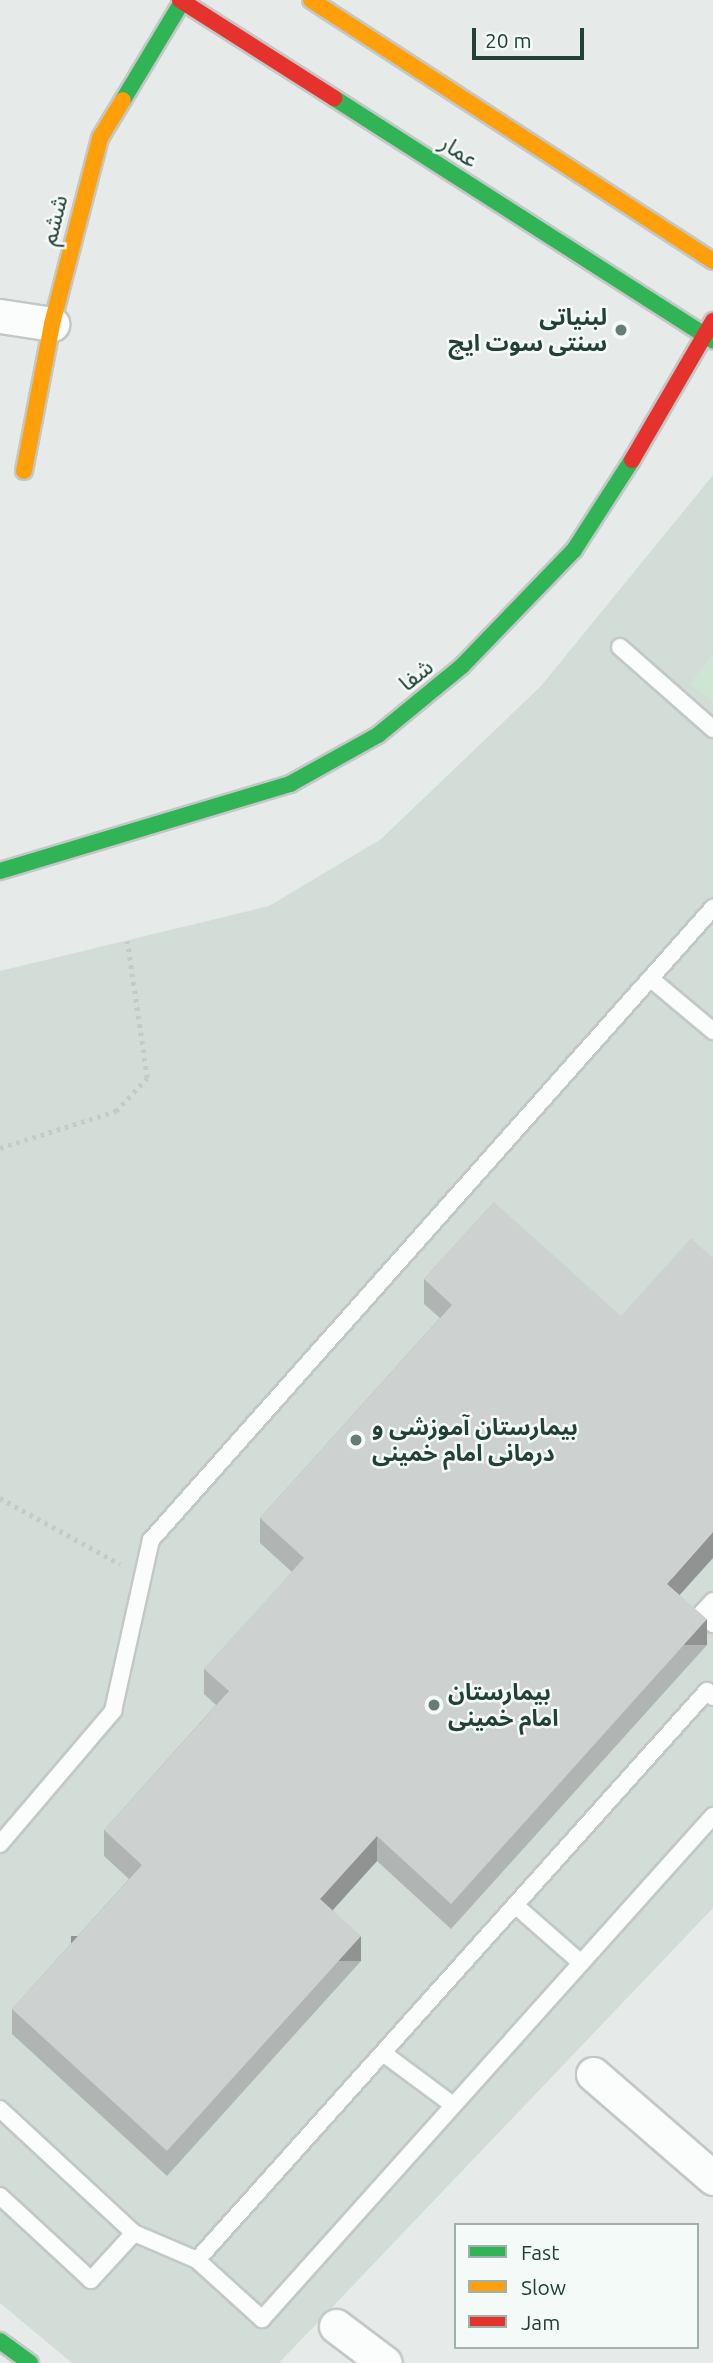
<!DOCTYPE html>
<html>
<head>
<meta charset="utf-8">
<style>
	body { margin:0 }
	#map { position:relative; width:713px; height:2363px; overflow:hidden; background:#e6ebe9; font-family:Ubuntu,"Noto Sans Arabic",sans-serif }
	div>[style] { position:absolute }
	[style*='--x'] { left:calc(var(--x)*1px); top:calc(var(--y)*1px); width:calc(var(--w)*1px); rotate:calc(var(--a)*1deg) }
	.built>* { inset:0; background:#d3ddd8 }
	.green>* { inset:0; background:#cee5d4 }
	.path>* { height:4.5px; margin-top:-2.25px; transform-origin:0; background:repeating-linear-gradient(90deg,#c2cbc7 0 3.5px,transparent 0 8.5px) }
	.roads { filter:drop-shadow(2px 0 #c3c8c6) drop-shadow(-2px 0 #c3c8c6) drop-shadow(0 2px #c3c8c6) drop-shadow(0 -2px #c3c8c6) }
	.lane>* { height:16px; margin:-8px; padding:0 8px; transform-origin:8px; border-radius:8px; background:#fbfcfc }
	.street>* { height:33px; margin:-16.5px; padding:0 16.5px; transform-origin:16.5px; border-radius:16.5px; background:#fbfcfc }
	.fast>* { height:16px; margin:-8px; padding:0 8px; transform-origin:8px; border-radius:8px; background:#30b455 }
	.slow>* { height:16px; margin:-8px; padding:0 8px; transform-origin:8px; border-radius:8px; background:#ff9f0a }
	.jam>* { height:16px; margin:-8px; padding:0 8px; transform-origin:8px; border-radius:8px; background:#e5322d }
	.wall>* { inset:0; background:#b0b5b3 }
	.shaded-wall>* { inset:0; background:#909392; transform-origin:0 0 }
	.building>* { inset:0; background:#cdd2d0 }
	.dots>* { width:19px; height:19px; translate:-50% -50%; box-sizing:border-box; border:4px solid #f4faf7; border-radius:50% }
	span { translate:-50% -50%; white-space:nowrap; text-align:center; line-height:1.15; -webkit-text-stroke:5px #f4faf7; paint-order:stroke }
	.street-label { font-size:23px; color:#224037 }
	.poi-label { font-size:23px; color:#224037; font-weight:700 }
	.right { translate:-100% -50%; text-align:right }
	.left { translate:0 -50%; text-align:left }
	.legend { position:absolute; left:454px; top:2223px; width:245px; height:126px; box-sizing:border-box; background:#f4faf7; border:2px solid #a0b0aa; margin:0; padding:9px 12px; list-style:none; font-size:21px; color:#224037 }
	.legend li { display:flex; align-items:center; gap:14px; height:35px }
	.legend b { width:35px; border:2px solid #a0b0aa }
	.scale { position:absolute; left:472px; top:28px; width:112px; height:32px; box-sizing:border-box; border:4px solid #224037; border-top:0; padding-left:9px; font-size:21px; line-height:24px; white-space:nowrap; color:#224037; -webkit-text-stroke:5px #f4faf7; paint-order:stroke }
</style>
</head>
<body>
<div id="map">
	<div class="built">
		<i style="clip-path:polygon(713px 475px,713px 1908px,279px 2363px,72px 2363px,0 2303px,0 971px,269px 906px,381px 839px,541px 686px)"></i>
	</div>
	<div class="green">
		<i style="clip-path:polygon(713px 654px,713px 701px,690px 684px)"></i>
	</div>
	<div class="path">
		<i style="--x:0;--y:1148;--w:122;--a:-17.7"></i>
		<i style="--x:116;--y:1111;--w:45;--a:-46.8"></i>
		<i style="--x:147;--y:1078;--w:138;--a:-98.3"></i>
		<i style="--x:0;--y:1498;--w:137;--a:28.8"></i>
	</div>
	<div class="roads">
		<div class="lane">
			<i style="--x:620;--y:647;--w:124;--a:41.4"></i>
			<i style="--x:651;--y:979;--w:81;--a:40"></i>
			<i style="--x:713;--y:1601;--w:16;--a:133"></i>
			<i style="--x:702;--y:1613;--w:16;--a:45"></i>
			<i style="--x:713;--y:1697;--w:8;--a:-135"></i>
			<i style="--x:707;--y:1691;--w:764;--a:131.87"></i>
			<i style="--x:197;--y:2260;--w:88;--a:42.2"></i>
			<i style="--x:262;--y:2319;--w:676;--a:-48.12"></i>
			<i style="--x:0;--y:1844;--w:175;--a:-49.6"></i>
			<i style="--x:113;--y:1711;--w:175;--a:-77.5"></i>
			<i style="--x:151;--y:1540;--w:846;--a:-48.36"></i>
			<i style="--x:515;--y:1905;--w:88;--a:41.3"></i>
			<i style="--x:383;--y:2053;--w:87;--a:36.6"></i>
			<i style="--x:0;--y:2109;--w:183;--a:42.8"></i>
			<i style="--x:134;--y:2233;--w:64;--a:132.5"></i>
			<i style="--x:91;--y:2280;--w:124;--a:-137.3"></i>
			<i style="--x:134;--y:2233;--w:69;--a:23.2"></i>
		</div>
		<div class="street">
			<i style="--x:0;--y:316;--w:53;--a:8.7"></i>
			<i style="--x:593;--y:2074;--w:159;--a:40.9"></i>
			<i style="--x:336;--y:2326;--w:61;--a:37.1"></i>
		</div>
		<div class="fast">
			<i style="--x:334;--y:98;--w:450;--a:32.6"></i>
			<i style="--x:123;--y:100;--w:114;--a:-59"></i>
			<i style="--x:0;--y:871;--w:303;--a:-16.7"></i>
			<i style="--x:290;--y:784;--w:101;--a:-29.1"></i>
			<i style="--x:378;--y:735;--w:109;--a:-39.4"></i>
			<i style="--x:462;--y:666;--w:161;--a:-46"></i>
			<i style="--x:574;--y:550;--w:107;--a:-57.2"></i>
			<i style="--x:0;--y:2341;--w:37;--a:36"></i>
		</div>
		<div class="slow">
			<i style="--x:311;--y:0;--w:479;--a:33"></i>
			<i style="--x:24;--y:471;--w:150;--a:-79.2"></i>
			<i style="--x:52;--y:324;--w:192;--a:-75.5"></i>
			<i style="--x:100;--y:138;--w:44;--a:-58.8"></i>
		</div>
		<div class="jam">
			<i style="--x:180;--y:0;--w:183;--a:32.5"></i>
			<i style="--x:632;--y:460;--w:161;--a:-59.8"></i>
		</div>
	</div>
	<div class="wall">
		<i style="clip-path:polygon(494px 1202px,680px 1595px,707px 1645px,451px 1929px,377px 1861px,333px 1910px,361px 1961px,167px 2176px,12px 2034px,12px 2009px,129px 1879px,104px 1856px,104px 1830px,216px 1705px,204px 1694px,204px 1669px,292px 1572px,260px 1543px,260px 1518px,440px 1318px,424px 1304px,424px 1279px)"></i>
	</div>
	<div class="shaded-wall">
		<i style="clip-path:polygon(713px 1532px,713px 1558px,667px 1609px,667px 1584px)"></i>
		<i style="left:707px;top:1619px;width:26px;height:383px;rotate:90deg"></i>
		<i style="clip-path:polygon(377px 1836px,377px 1861px,320px 1924px,320px 1899px)"></i>
		<i style="left:361px;top:1936px;width:25px;height:290px;rotate:90deg"></i>
	</div>
	<div class="building">
		<i style="clip-path:polygon(494px 1202px,621px 1316px,691px 1238px,713px 1258px,713px 1532px,667px 1584px,707px 1619px,451px 1904px,377px 1836px,320px 1899px,361px 1936px,167px 2151px,12px 2009px,142px 1865px,104px 1830px,229px 1691px,204px 1669px,304px 1558px,260px 1518px,452px 1305px,424px 1279px)"></i>
	</div>
	<div class="dots">
		<i style="left:621px;top:330px;background:#677c75"></i>
		<i style="left:356px;top:1440px;background:#677c75"></i>
		<i style="left:434px;top:1705px;background:#677c75"></i>
	</div>
	<div class="street-label">
		<span style="left:459px;top:151px;rotate:33deg">عمار</span>
		<span style="left:54px;top:220px;rotate:-76deg">ششم</span>
		<span style="left:416px;top:675px;rotate:-39deg">شفا</span>
	</div>
	<div class="poi-label">
		<span class="right" style="left:607px;top:330px">لبنیاتی<br>سنتی سوت ایچ</span>
		<span class="left" style="left:372px;top:1440px">بیمارستان آموزشی و<br>درمانی امام خمینی</span>
		<span class="left" style="left:448px;top:1705px">بیمارستان<br>امام خمینی</span>
	</div>
	<ul class="legend">
	<li><b style="height:9px;background:#30b455"></b>Fast</li>
	<li><b style="height:9px;background:#ff9f0a"></b>Slow</li>
	<li><b style="height:9px;background:#e5322d"></b>Jam</li>
	</ul>
	<div class="scale">20 m</div>
</div>
</body>
</html>
